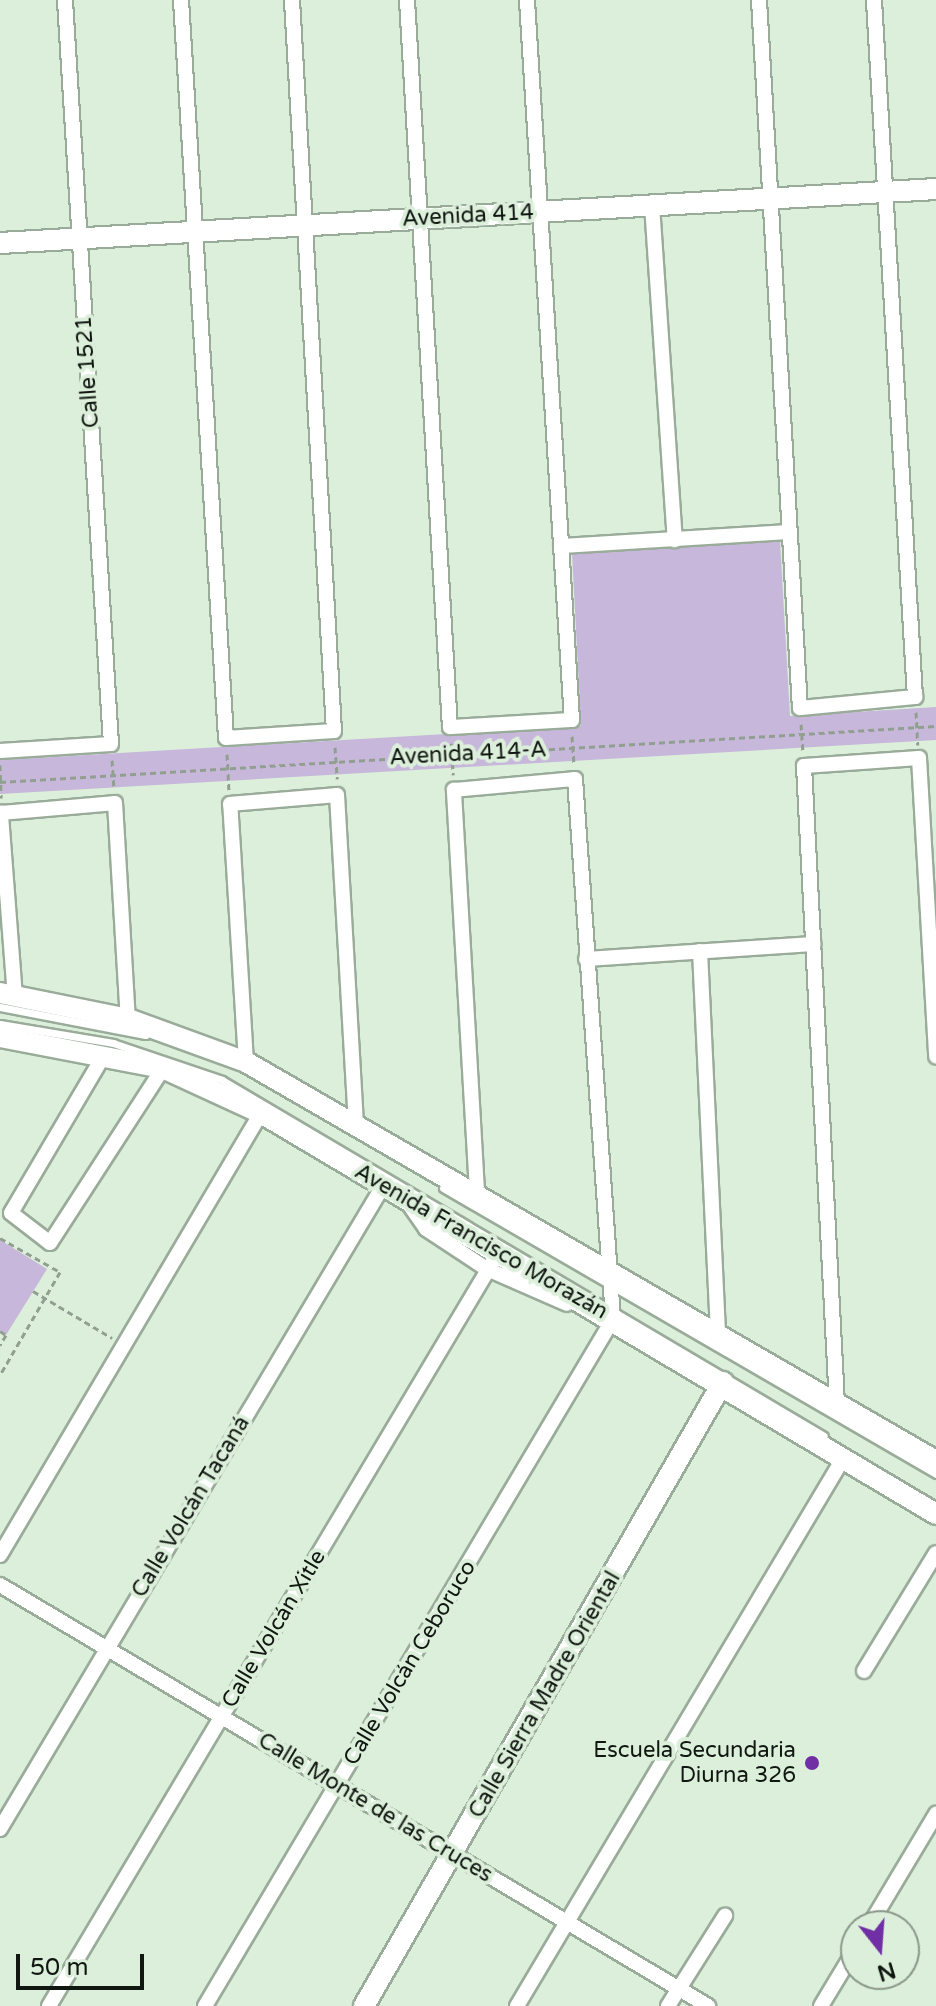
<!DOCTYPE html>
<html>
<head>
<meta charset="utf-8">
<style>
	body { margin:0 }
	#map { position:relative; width:936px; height:2006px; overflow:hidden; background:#dcefdb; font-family:"Varela Round",sans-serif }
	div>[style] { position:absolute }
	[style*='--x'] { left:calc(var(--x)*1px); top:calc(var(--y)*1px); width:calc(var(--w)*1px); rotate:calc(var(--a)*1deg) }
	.green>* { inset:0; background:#c7b7da }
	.path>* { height:3px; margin-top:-1.5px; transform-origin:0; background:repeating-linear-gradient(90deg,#919f90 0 6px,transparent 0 10px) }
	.roads { filter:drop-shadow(2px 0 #99ab99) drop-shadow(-2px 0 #99ab99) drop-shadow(0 2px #99ab99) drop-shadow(0 -2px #99ab99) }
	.lane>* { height:7px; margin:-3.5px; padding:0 3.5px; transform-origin:3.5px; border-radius:3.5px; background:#fff }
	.street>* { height:14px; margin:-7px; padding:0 7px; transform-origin:7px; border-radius:7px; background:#fff }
	.secondary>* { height:20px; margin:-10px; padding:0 10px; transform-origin:10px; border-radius:10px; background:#fff }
	.dots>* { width:22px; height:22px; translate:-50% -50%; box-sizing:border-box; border:4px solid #dcefdb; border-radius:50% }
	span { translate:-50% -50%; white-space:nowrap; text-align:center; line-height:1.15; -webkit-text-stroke:8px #dcefdb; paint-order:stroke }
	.street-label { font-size:22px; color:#101610 }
	.poi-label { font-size:22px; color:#101610 }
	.right { translate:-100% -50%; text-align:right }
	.north { position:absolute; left:840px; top:1910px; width:80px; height:80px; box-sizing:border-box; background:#dcefdb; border:2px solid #8a988a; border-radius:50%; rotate:163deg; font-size:22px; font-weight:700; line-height:32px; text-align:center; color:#101610 }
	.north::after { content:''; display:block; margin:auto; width:28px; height:36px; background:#702fa4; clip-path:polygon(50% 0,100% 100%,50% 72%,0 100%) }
	.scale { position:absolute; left:16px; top:1954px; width:128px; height:36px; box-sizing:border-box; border:4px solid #101610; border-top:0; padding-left:10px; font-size:24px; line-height:28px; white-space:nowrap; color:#101610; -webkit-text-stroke:6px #dcefdb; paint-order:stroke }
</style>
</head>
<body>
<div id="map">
	<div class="green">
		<i style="clip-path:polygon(780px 541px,790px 716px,936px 707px,936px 740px,0 794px,0 760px,581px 726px,572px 553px)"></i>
		<i style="clip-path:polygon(0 1240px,47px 1269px,6px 1335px,0 1331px)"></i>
	</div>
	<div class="path">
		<i style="--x:916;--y:712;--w:33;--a:87"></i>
		<i style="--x:801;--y:724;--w:29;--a:86"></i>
		<i style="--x:572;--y:736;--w:28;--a:86"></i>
		<i style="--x:451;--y:743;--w:32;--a:86"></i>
		<i style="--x:335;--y:747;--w:32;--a:86"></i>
		<i style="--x:227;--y:754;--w:36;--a:87"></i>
		<i style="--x:112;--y:760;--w:28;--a:86"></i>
		<i style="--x:0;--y:765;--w:33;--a:88"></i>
		<i style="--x:0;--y:782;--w:938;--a:-3.42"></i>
		<i style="--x:0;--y:1238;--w:69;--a:29.5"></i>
		<i style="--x:60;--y:1272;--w:119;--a:120.2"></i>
		<i style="--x:33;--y:1291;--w:92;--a:30.7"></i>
		<i style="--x:0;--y:1331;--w:7;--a:34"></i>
		<i style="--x:6;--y:1335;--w:12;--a:121"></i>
	</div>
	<div class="roads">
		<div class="lane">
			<i style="--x:0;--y:1007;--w:148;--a:10.9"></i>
			<i style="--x:0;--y:1024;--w:115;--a:9.5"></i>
			<i style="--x:113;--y:1043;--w:115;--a:18.7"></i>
			<i style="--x:222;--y:1080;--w:699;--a:30.6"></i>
			<i style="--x:443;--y:1188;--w:570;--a:30.12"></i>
		</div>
		<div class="street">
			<i style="--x:181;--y:0;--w:739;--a:86.51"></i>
			<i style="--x:226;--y:738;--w:108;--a:-3.7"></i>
			<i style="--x:334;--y:731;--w:732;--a:-93.29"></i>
			<i style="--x:407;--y:0;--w:728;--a:86.62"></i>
			<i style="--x:450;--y:727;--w:122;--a:-3.3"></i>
			<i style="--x:572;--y:720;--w:721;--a:-93.58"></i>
			<i style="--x:759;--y:0;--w:709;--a:86.69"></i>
			<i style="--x:800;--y:708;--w:116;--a:-5.5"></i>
			<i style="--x:915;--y:697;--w:698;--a:-93.37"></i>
			<i style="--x:652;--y:205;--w:336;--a:86.1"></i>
			<i style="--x:561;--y:546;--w:229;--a:-3.5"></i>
			<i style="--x:0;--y:751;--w:111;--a:-3.6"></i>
			<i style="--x:111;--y:744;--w:745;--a:-93.54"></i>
			<i style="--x:700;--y:951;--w:383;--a:87.3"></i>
			<i style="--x:586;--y:959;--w:228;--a:-3.8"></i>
			<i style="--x:15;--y:997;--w:185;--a:-94.4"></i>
			<i style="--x:1;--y:813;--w:114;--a:-5"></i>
			<i style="--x:115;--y:803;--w:216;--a:86.6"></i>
			<i style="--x:104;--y:1055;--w:183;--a:120.5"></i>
			<i style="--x:11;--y:1213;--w:49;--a:37.6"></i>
			<i style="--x:50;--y:1243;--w:208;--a:-57.1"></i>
			<i style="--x:246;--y:1062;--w:258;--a:-93.5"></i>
			<i style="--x:230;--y:804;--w:107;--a:-4.8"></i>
			<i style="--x:337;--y:795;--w:326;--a:86.7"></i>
			<i style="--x:477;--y:1191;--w:402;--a:-93.3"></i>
			<i style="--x:454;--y:790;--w:121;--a:-5.2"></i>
			<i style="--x:575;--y:779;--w:541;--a:85.97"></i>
			<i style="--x:406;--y:1200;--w:35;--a:55"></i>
			<i style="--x:426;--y:1229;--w:73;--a:33.3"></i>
			<i style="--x:487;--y:1269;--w:87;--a:23.6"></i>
			<i style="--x:837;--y:1404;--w:639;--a:-92.96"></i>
			<i style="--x:804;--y:766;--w:115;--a:-4"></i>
			<i style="--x:919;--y:758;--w:299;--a:86.7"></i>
			<i style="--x:0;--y:1555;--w:513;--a:-59.44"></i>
			<i style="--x:0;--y:1585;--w:824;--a:30.74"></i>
			<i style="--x:864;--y:1671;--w:138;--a:-58.6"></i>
			<i style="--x:0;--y:1829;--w:748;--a:-59.22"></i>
			<i style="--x:869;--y:1926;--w:131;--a:-59.1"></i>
			<i style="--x:49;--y:2006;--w:877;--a:-59.19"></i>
			<i style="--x:205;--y:2006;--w:799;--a:-59.29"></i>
			<i style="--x:517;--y:2006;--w:639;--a:-59.22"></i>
			<i style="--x:668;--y:2006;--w:107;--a:-57.7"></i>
			<i style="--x:821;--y:2006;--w:68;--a:-58.9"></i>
		</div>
		<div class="secondary">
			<i style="--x:0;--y:243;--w:938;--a:-3.3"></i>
			<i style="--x:0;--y:993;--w:131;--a:11.5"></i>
			<i style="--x:128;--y:1019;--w:126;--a:20"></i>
			<i style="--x:246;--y:1062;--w:797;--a:30.04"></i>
			<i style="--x:0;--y:1037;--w:166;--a:10.8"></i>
			<i style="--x:163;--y:1068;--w:108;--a:24.7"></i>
			<i style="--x:261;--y:1113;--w:785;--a:30.71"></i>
			<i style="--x:364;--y:2006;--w:720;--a:-60.09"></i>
		</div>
	</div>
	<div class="dots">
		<i style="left:812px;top:1763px;background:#702fa4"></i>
	</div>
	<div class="street-label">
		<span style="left:468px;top:216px;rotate:-3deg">Avenida 414</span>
		<span style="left:88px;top:372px;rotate:-94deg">Calle 1521</span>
		<span style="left:468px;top:754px;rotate:-3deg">Avenida 414-A</span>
		<span style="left:481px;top:1242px;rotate:30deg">Avenida Francisco Morazán</span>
		<span style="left:191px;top:1507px;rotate:-59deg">Calle Volcán Tacaná</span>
		<span style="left:274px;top:1629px;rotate:-59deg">Calle Volcán Xitle</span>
		<span style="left:410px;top:1663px;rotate:-59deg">Calle Volcán Ceboruco</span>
		<span style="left:545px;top:1695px;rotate:-60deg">Calle Sierra Madre Oriental</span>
		<span style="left:375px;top:1808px;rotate:31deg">Calle Monte de las Cruces</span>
	</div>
	<div class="poi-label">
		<span class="right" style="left:796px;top:1763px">Escuela Secundaria<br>Diurna 326</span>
	</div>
	<div class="north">N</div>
	<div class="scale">50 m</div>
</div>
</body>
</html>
